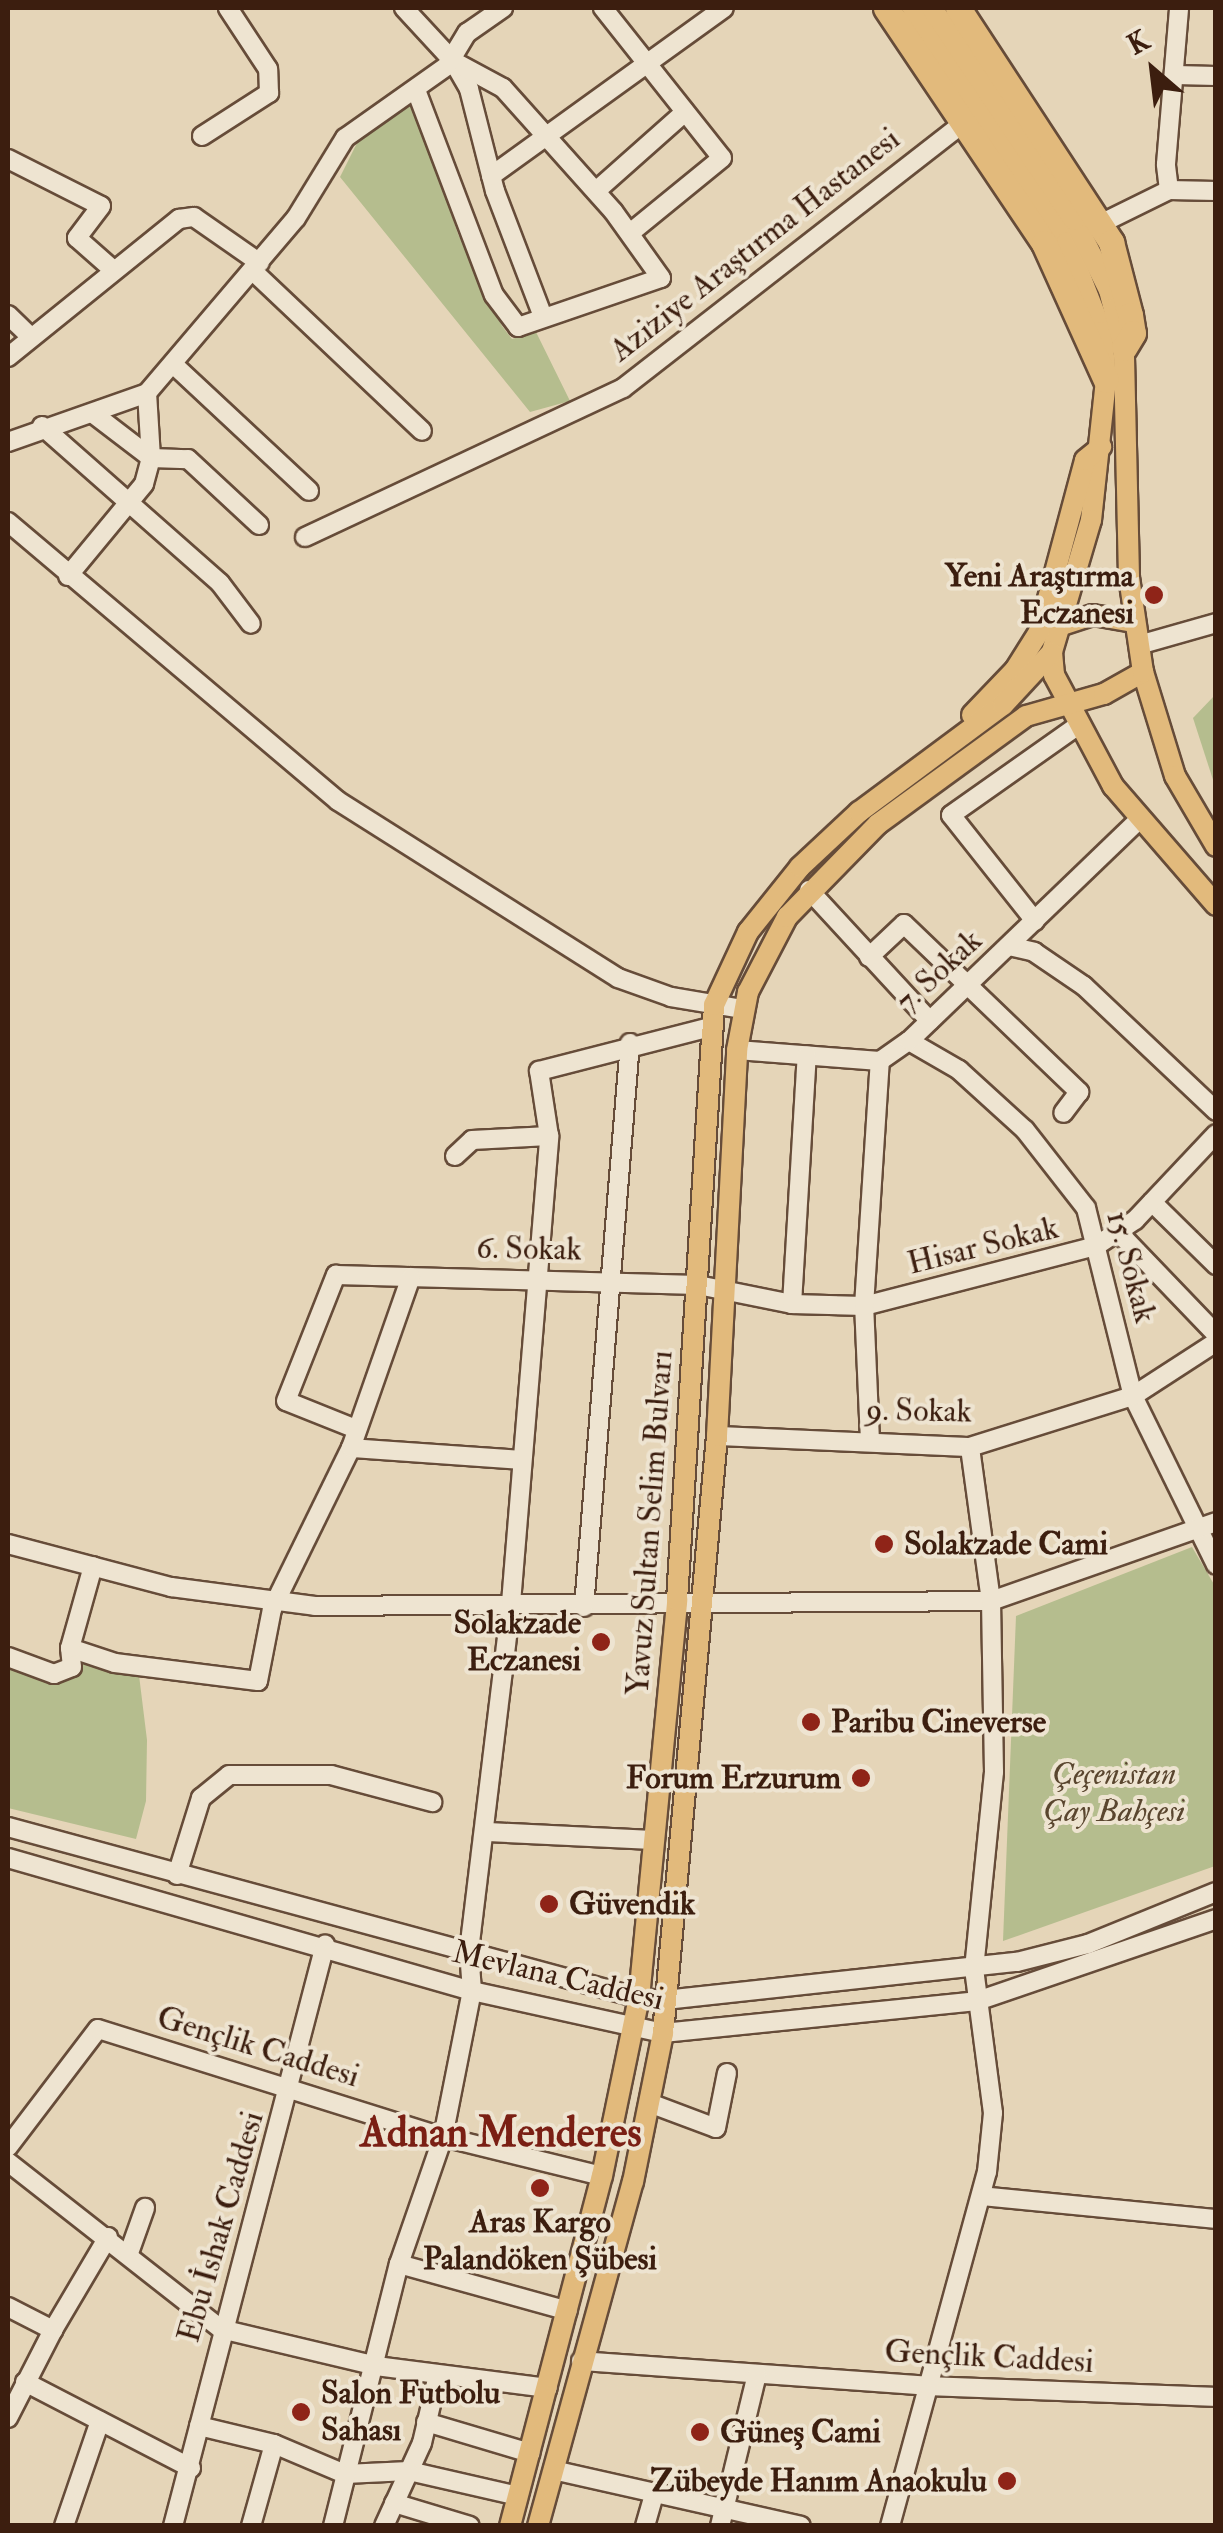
<!DOCTYPE html>
<html>
<head>
<meta charset="utf-8">
<style>
	body { margin:0 }
	#map { position:relative; width:1223px; height:2533px; overflow:hidden; background:#e5d5b8; font-family:"IM FELL Double Pica",serif }
	div>[style] { position:absolute }
	[style*='--x'] { left:calc(var(--x)*1px); top:calc(var(--y)*1px); width:calc(var(--w)*1px); rotate:calc(var(--a)*1deg) }
	.green>* { inset:0; background:#b5bd8e }
	.roads { filter:drop-shadow(2px 0 #664c39) drop-shadow(-2px 0 #664c39) drop-shadow(0 2px #664c39) drop-shadow(0 -2px #664c39) }
	.minor>* { height:18px; margin:-9px; padding:0 9px; transform-origin:9px; border-radius:9px; background:#eee4d1 }
	.major>* { height:20px; margin:-10px; padding:0 10px; transform-origin:10px; border-radius:10px; background:#e2ba7c }
	.highway>* { height:25px; margin:-12.5px; padding:0 12.5px; transform-origin:12.5px; border-radius:12.5px; background:#e2ba7c }
	.dots>* { width:28px; height:28px; translate:-50% -50%; box-sizing:border-box; border:5px solid #eee4d1; border-radius:50% }
	span { translate:-50% -50%; white-space:nowrap; text-align:center; line-height:1.15; -webkit-text-stroke:8px #eee4d1; paint-order:stroke }
	.street-label { font-size:32px; color:#3c1e0f }
	.poi-label { font-size:32px; color:#3c1e0f; font-weight:700 }
	.right { translate:-100% -50%; text-align:right }
	.left { translate:0 -50%; text-align:left }
	.park-label { font-size:32px; color:#5a462f; font-style:italic }
	.district-label { font-size:42px; color:#7a1f14; font-weight:700 }
	.frame { position:absolute; inset:0; border:10px solid #3c1e0f; pointer-events:none }
	.north { position:absolute; left:1103px; top:20px; width:100px; height:100px; -webkit-text-stroke:8px #eee4d1; paint-order:stroke; rotate:332deg; font-size:28px; font-weight:700; line-height:40px; text-align:center; color:#3c1e0f }
	.north::after { content:''; display:block; margin:auto; width:35px; height:45px; background:#3c1e0f; clip-path:polygon(50% 0,100% 100%,50% 72%,0 100%) }
</style>
</head>
<body>
<div id="map">
	<div class="green">
		<i style="clip-path:polygon(414px 103px,458px 234px,502px 326px,512px 339px,536px 332px,570px 401px,530px 412px,340px 177px,359px 139px)"></i>
		<i style="clip-path:polygon(1215px 695px,1215px 786px,1193px 718px)"></i>
		<i style="clip-path:polygon(1192px 1547px,1215px 1586px,1215px 1866px,1003px 1941px,1016px 1616px)"></i>
		<i style="clip-path:polygon(84px 1653px,138px 1667px,147px 1740px,146px 1801px,136px 1839px,8px 1808px,8px 1656px,63px 1676px,82px 1667px)"></i>
	</div>
	<div class="roads">
		<div class="minor">
			<i style="--x:404;--y:8;--w:72;--a:47.2"></i>
			<i style="--x:453;--y:61;--w:32;--a:60"></i>
			<i style="--x:469;--y:89;--w:105;--a:75.7"></i>
			<i style="--x:495;--y:191;--w:135;--a:69.1"></i>
			<i style="--x:603;--y:8;--w:191;--a:51.6"></i>
			<i style="--x:722;--y:158;--w:119;--a:140.8"></i>
			<i style="--x:1176;--y:75;--w:40;--a:1.4"></i>
			<i style="--x:416;--y:90;--w:219;--a:69.2"></i>
			<i style="--x:494;--y:295;--w:40;--a:53"></i>
			<i style="--x:518;--y:327;--w:151;--a:-18.9"></i>
			<i style="--x:661;--y:278;--w:82;--a:-125.6"></i>
			<i style="--x:613;--y:211;--w:165;--a:-131.8"></i>
			<i style="--x:503;--y:88;--w:57;--a:-151.6"></i>
			<i style="--x:202;--y:136;--w:80;--a:-32.7"></i>
			<i style="--x:269;--y:93;--w:24;--a:-92"></i>
			<i style="--x:268;--y:69;--w:73;--a:-123.3"></i>
			<i style="--x:8;--y:159;--w:104;--a:26.8"></i>
			<i style="--x:101;--y:206;--w:40;--a:127"></i>
			<i style="--x:77;--y:238;--w:45;--a:41.4"></i>
			<i style="--x:491;--y:176;--w:287;--a:-35.8"></i>
			<i style="--x:1169;--y:190;--w:47;--a:1.2"></i>
			<i style="--x:596;--y:191;--w:119;--a:-41.6"></i>
			<i style="--x:1100;--y:224;--w:77;--a:-26.2"></i>
			<i style="--x:1169;--y:190;--w:26;--a:-97"></i>
			<i style="--x:1166;--y:164;--w:157;--a:-85.2"></i>
			<i style="--x:254;--y:272;--w:231;--a:43.4"></i>
			<i style="--x:8;--y:315;--w:29;--a:44"></i>
			<i style="--x:8;--y:357;--w:220;--a:-38.9"></i>
			<i style="--x:179;--y:219;--w:15;--a:-8"></i>
			<i style="--x:194;--y:217;--w:80;--a:34.9"></i>
			<i style="--x:173;--y:364;--w:186;--a:43"></i>
			<i style="--x:95;--y:415;--w:71;--a:37.5"></i>
			<i style="--x:151;--y:458;--w:37;--a:2"></i>
			<i style="--x:188;--y:459;--w:97;--a:42.9"></i>
			<i style="--x:42;--y:426;--w:237;--a:41.4"></i>
			<i style="--x:220;--y:583;--w:51;--a:52.9"></i>
			<i style="--x:8;--y:442;--w:147;--a:-19.4"></i>
			<i style="--x:147;--y:393;--w:230;--a:-49.6"></i>
			<i style="--x:296;--y:218;--w:94;--a:-58.5"></i>
			<i style="--x:345;--y:138;--w:125;--a:-35.2"></i>
			<i style="--x:447;--y:66;--w:39;--a:-59"></i>
			<i style="--x:467;--y:33;--w:44;--a:-34.8"></i>
			<i style="--x:8;--y:522;--w:432;--a:40.2"></i>
			<i style="--x:338;--y:801;--w:331;--a:32.3"></i>
			<i style="--x:618;--y:978;--w:56;--a:19.7"></i>
			<i style="--x:671;--y:997;--w:73;--a:9.5"></i>
			<i style="--x:305;--y:537;--w:351;--a:-25.1"></i>
			<i style="--x:623;--y:388;--w:435;--a:-37.9"></i>
			<i style="--x:68;--y:576;--w:119;--a:-50.4"></i>
			<i style="--x:144;--y:484;--w:27;--a:-75"></i>
			<i style="--x:151;--y:458;--w:65;--a:-93.5"></i>
			<i style="--x:1139;--y:645;--w:80;--a:-15.9"></i>
			<i style="--x:809;--y:890;--w:178;--a:47.3"></i>
			<i style="--x:1035;--y:921;--w:135;--a:-128.4"></i>
			<i style="--x:951;--y:815;--w:154;--a:-35.2"></i>
			<i style="--x:1009;--y:946;--w:26;--a:13"></i>
			<i style="--x:1034;--y:952;--w:60;--a:34.2"></i>
			<i style="--x:1084;--y:986;--w:182;--a:43.4"></i>
			<i style="--x:869;--y:957;--w:48;--a:-43.3"></i>
			<i style="--x:904;--y:924;--w:243;--a:43.8"></i>
			<i style="--x:1079;--y:1092;--w:26;--a:127"></i>
			<i style="--x:909;--y:1041;--w:58;--a:30.1"></i>
			<i style="--x:959;--y:1070;--w:89;--a:42.3"></i>
			<i style="--x:1025;--y:1130;--w:99;--a:52"></i>
			<i style="--x:1086;--y:1208;--w:194;--a:76"></i>
			<i style="--x:1133;--y:1396;--w:188;--a:63.8"></i>
			<i style="--x:737;--y:1050;--w:143;--a:4.4"></i>
			<i style="--x:880;--y:1061;--w:35;--a:-35"></i>
			<i style="--x:909;--y:1041;--w:318;--a:-43.9"></i>
			<i style="--x:455;--y:1156;--w:23;--a:-43"></i>
			<i style="--x:472;--y:1140;--w:77;--a:-3"></i>
			<i style="--x:1152;--y:1202;--w:90;--a:44.5"></i>
			<i style="--x:1119;--y:1233;--w:140;--a:46.2"></i>
			<i style="--x:792;--y:1304;--w:249;--a:-86.6"></i>
			<i style="--x:356;--y:1429;--w:75;--a:-158.2"></i>
			<i style="--x:286;--y:1401;--w:136;--a:-68.4"></i>
			<i style="--x:336;--y:1275;--w:362;--a:1.6"></i>
			<i style="--x:698;--y:1285;--w:96;--a:11.4"></i>
			<i style="--x:792;--y:1304;--w:72;--a:1.6"></i>
			<i style="--x:864;--y:1306;--w:240;--a:-14.5"></i>
			<i style="--x:1096;--y:1246;--w:47;--a:-33.7"></i>
			<i style="--x:1135;--y:1220;--w:118;--a:-46.7"></i>
			<i style="--x:717;--y:1436;--w:253;--a:2.5"></i>
			<i style="--x:970;--y:1447;--w:171;--a:-17.4"></i>
			<i style="--x:1133;--y:1396;--w:99;--a:-33"></i>
			<i style="--x:870;--y:1441;--w:135;--a:-92.5"></i>
			<i style="--x:864;--y:1306;--w:246;--a:-86.3"></i>
			<i style="--x:351;--y:1448;--w:170;--a:4"></i>
			<i style="--x:8;--y:1544;--w:169;--a:14.8"></i>
			<i style="--x:171;--y:1587;--w:145;--a:7.5"></i>
			<i style="--x:315;--y:1606;--w:676;--a:-0.42"></i>
			<i style="--x:991;--y:1601;--w:238;--a:-19.3"></i>
			<i style="--x:584;--y:1607;--w:566;--a:-85.34"></i>
			<i style="--x:70;--y:1648;--w:47;--a:18.4"></i>
			<i style="--x:115;--y:1663;--w:144;--a:7.2"></i>
			<i style="--x:258;--y:1681;--w:73;--a:-79"></i>
			<i style="--x:272;--y:1609;--w:179;--a:-63.9"></i>
			<i style="--x:351;--y:1448;--w:181;--a:-70.7"></i>
			<i style="--x:8;--y:1657;--w:49;--a:20.3"></i>
			<i style="--x:54;--y:1674;--w:19;--a:-21"></i>
			<i style="--x:72;--y:1667;--w:19;--a:-96"></i>
			<i style="--x:70;--y:1648;--w:85;--a:-74.3"></i>
			<i style="--x:8;--y:1827;--w:654;--a:15.16"></i>
			<i style="--x:639;--y:1998;--w:26;--a:4"></i>
			<i style="--x:665;--y:2000;--w:354;--a:-6.2"></i>
			<i style="--x:1017;--y:1962;--w:73;--a:-14.2"></i>
			<i style="--x:1088;--y:1944;--w:138;--a:-22.1"></i>
			<i style="--x:488;--y:1832;--w:165;--a:2.8"></i>
			<i style="--x:8;--y:1858;--w:483;--a:16"></i>
			<i style="--x:472;--y:1991;--w:196;--a:12.4"></i>
			<i style="--x:663;--y:2033;--w:316;--a:-5.8"></i>
			<i style="--x:977;--y:2001;--w:253;--a:-18.9"></i>
			<i style="--x:177;--y:1875;--w:81;--a:-72.7"></i>
			<i style="--x:201;--y:1798;--w:36;--a:-39"></i>
			<i style="--x:229;--y:1775;--w:102;--a:0"></i>
			<i style="--x:331;--y:1775;--w:105;--a:15"></i>
			<i style="--x:652;--y:2104;--w:68;--a:20.6"></i>
			<i style="--x:716;--y:2128;--w:56;--a:-78.7"></i>
			<i style="--x:8;--y:2147;--w:148;--a:-52.7"></i>
			<i style="--x:98;--y:2029;--w:362;--a:17.4"></i>
			<i style="--x:443;--y:2137;--w:164;--a:13.8"></i>
			<i style="--x:8;--y:2162;--w:271;--a:38.1"></i>
			<i style="--x:221;--y:2329;--w:159;--a:13.4"></i>
			<i style="--x:376;--y:2366;--w:173;--a:7.3"></i>
			<i style="--x:981;--y:2196;--w:236;--a:5.6"></i>
			<i style="--x:129;--y:2253;--w:48;--a:-70.4"></i>
			<i style="--x:399;--y:2264;--w:175;--a:15.5"></i>
			<i style="--x:8;--y:2307;--w:51;--a:27.1"></i>
			<i style="--x:53;--y:2330;--w:108;--a:-59.4"></i>
			<i style="--x:581;--y:2361;--w:349;--a:4.1"></i>
			<i style="--x:929;--y:2386;--w:287;--a:2.2"></i>
			<i style="--x:25;--y:2382;--w:187;--a:27.4"></i>
			<i style="--x:8;--y:2418;--w:99;--a:-62.9"></i>
			<i style="--x:426;--y:2422;--w:109;--a:16.6"></i>
			<i style="--x:199;--y:2426;--w:77;--a:13.5"></i>
			<i style="--x:274;--y:2444;--w:77;--a:22.9"></i>
			<i style="--x:345;--y:2474;--w:64;--a:-2.7"></i>
			<i style="--x:409;--y:2471;--w:112;--a:12.9"></i>
			<i style="--x:553;--y:2470;--w:254;--a:12.7"></i>
			<i style="--x:394;--y:2503;--w:79;--a:16.8"></i>
			<i style="--x:64;--y:2526;--w:111;--a:-71.1"></i>
			<i style="--x:173;--y:2526;--w:601;--a:-75.34"></i>
			<i style="--x:251;--y:2526;--w:85;--a:-74.3"></i>
			<i style="--x:333;--y:2526;--w:270;--a:-75.9"></i>
			<i style="--x:399;--y:2264;--w:134;--a:-70.9"></i>
			<i style="--x:443;--y:2137;--w:149;--a:-78.8"></i>
			<i style="--x:472;--y:1991;--w:40;--a:-94.3"></i>
			<i style="--x:469;--y:1951;--w:351;--a:-83.1"></i>
			<i style="--x:511;--y:1603;--w:469;--a:-85.3"></i>
			<i style="--x:549;--y:1136;--w:66;--a:-98.7"></i>
			<i style="--x:539;--y:1071;--w:177;--a:-14.4"></i>
			<i style="--x:384;--y:2526;--w:91;--a:-65.4"></i>
			<i style="--x:422;--y:2443;--w:70;--a:-76.8"></i>
			<i style="--x:645;--y:2526;--w:33;--a:-74"></i>
			<i style="--x:720;--y:2526;--w:156;--a:-76.3"></i>
			<i style="--x:890;--y:2526;--w:367;--a:-74.7"></i>
			<i style="--x:987;--y:2172;--w:59;--a:-84.2"></i>
			<i style="--x:993;--y:2113;--w:145;--a:-97.5"></i>
			<i style="--x:974;--y:1969;--w:198;--a:-84.2"></i>
			<i style="--x:994;--y:1772;--w:171;--a:-91"></i>
			<i style="--x:991;--y:1601;--w:155;--a:-97.8"></i>
		</div>
		<div class="major">
			<i style="--x:912;--y:8;--w:281;--a:56.5"></i>
			<i style="--x:1067;--y:242;--w:97;--a:68.7"></i>
			<i style="--x:1102;--y:332;--w:48;--a:85.2"></i>
			<i style="--x:1106;--y:380;--w:141;--a:96.1"></i>
			<i style="--x:1091;--y:520;--w:138;--a:106.5"></i>
			<i style="--x:1052;--y:652;--w:23;--a:85"></i>
			<i style="--x:1054;--y:675;--w:126;--a:62"></i>
			<i style="--x:1113;--y:786;--w:157;--a:49.1"></i>
			<i style="--x:1065;--y:624;--w:29;--a:-18"></i>
			<i style="--x:1093;--y:615;--w:42;--a:9.7"></i>
			<i style="--x:1143;--y:672;--w:109;--a:72.9"></i>
			<i style="--x:1175;--y:776;--w:81;--a:59.6"></i>
			<i style="--x:972;--y:715;--w:62;--a:-46.3"></i>
			<i style="--x:1015;--y:670;--w:45;--a:-57.7"></i>
			<i style="--x:1039;--y:632;--w:178;--a:-75"></i>
			<i style="--x:1085;--y:460;--w:21;--a:-39"></i>
			<i style="--x:510;--y:2526;--w:362;--a:-75.3"></i>
			<i style="--x:602;--y:2176;--w:182;--a:-78.3"></i>
			<i style="--x:639;--y:1998;--w:400;--a:-84.5"></i>
			<i style="--x:677;--y:1600;--w:596;--a:-86.44"></i>
			<i style="--x:714;--y:1005;--w:81;--a:-65"></i>
			<i style="--x:748;--y:932;--w:83;--a:-51.3"></i>
			<i style="--x:800;--y:867;--w:81;--a:-43"></i>
			<i style="--x:859;--y:812;--w:179;--a:-36.6"></i>
			<i style="--x:1003;--y:705;--w:72;--a:-47.2"></i>
			<i style="--x:538;--y:2526;--w:357;--a:-74.6"></i>
			<i style="--x:633;--y:2182;--w:152;--a:-78.6"></i>
			<i style="--x:663;--y:2033;--w:599;--a:-84.83"></i>
			<i style="--x:717;--y:1436;--w:387;--a:-87"></i>
			<i style="--x:737;--y:1050;--w:59;--a:-79.3"></i>
			<i style="--x:748;--y:992;--w:85;--a:-62.5"></i>
			<i style="--x:787;--y:917;--w:130;--a:-45.6"></i>
			<i style="--x:878;--y:824;--w:183;--a:-36.1"></i>
			<i style="--x:1026;--y:716;--w:81;--a:-15.8"></i>
			<i style="--x:1104;--y:694;--w:45;--a:-29.4"></i>
			<i style="--x:1143;--y:672;--w:96;--a:-98.4"></i>
			<i style="--x:1129;--y:577;--w:229;--a:-91.3"></i>
			<i style="--x:1124;--y:348;--w:60;--a:-104.5"></i>
			<i style="--x:1109;--y:290;--w:78;--a:-116.6"></i>
			<i style="--x:1074;--y:220;--w:255;--a:-123.8"></i>
		</div>
		<div class="highway">
			<i style="--x:886;--y:8;--w:283;--a:56.1"></i>
			<i style="--x:1044;--y:243;--w:150;--a:65.7"></i>
			<i style="--x:958;--y:8;--w:280;--a:56.8"></i>
			<i style="--x:1111;--y:242;--w:75;--a:75.4"></i>
			<i style="--x:1130;--y:315;--w:18;--a:81"></i>
			<i style="--x:1133;--y:333;--w:17;--a:121"></i>
		</div>
	</div>
	<div class="dots">
		<i style="left:1154px;top:595px;background:#8f2418"></i>
		<i style="left:884px;top:1544px;background:#8f2418"></i>
		<i style="left:601px;top:1642px;background:#8f2418"></i>
		<i style="left:811px;top:1722px;background:#8f2418"></i>
		<i style="left:861px;top:1778px;background:#8f2418"></i>
		<i style="left:549px;top:1904px;background:#8f2418"></i>
		<i style="left:540px;top:2188px;background:#8f2418"></i>
		<i style="left:301px;top:2412px;background:#8f2418"></i>
		<i style="left:700px;top:2432px;background:#8f2418"></i>
		<i style="left:1007px;top:2481px;background:#8f2418"></i>
	</div>
	<div class="street-label">
		<span style="left:755px;top:245px;rotate:-38deg">Aziziye Araştırma Hastanesi</span>
		<span style="left:939px;top:971px;rotate:-43deg">7. Sokak</span>
		<span style="left:983px;top:1246px;rotate:-14deg">Hisar Sokak</span>
		<span style="left:529px;top:1249px;rotate:1deg">6. Sokak</span>
		<span style="left:1131px;top:1267px;rotate:75deg">15. Sokak</span>
		<span style="left:919px;top:1411px;rotate:1deg">9. Sokak</span>
		<span style="left:650px;top:1523px;rotate:-86deg">Yavuz Sultan Selim Bulvarı</span>
		<span style="left:558px;top:1976px;rotate:13deg">Mevlana Caddesi</span>
		<span style="left:258px;top:2047px;rotate:17deg">Gençlik Caddesi</span>
		<span style="left:221px;top:2227px;rotate:-74deg">Ebu İshak Caddesi</span>
		<span style="left:989px;top:2357px;rotate:3deg">Gençlik Caddesi</span>
	</div>
	<div class="poi-label">
		<span class="right" style="left:1134px;top:595px">Yeni Araştırma<br>Eczanesi</span>
		<span class="left" style="left:904px;top:1544px">Solakzade Cami</span>
		<span class="right" style="left:581px;top:1642px">Solakzade<br>Eczanesi</span>
		<span class="left" style="left:831px;top:1722px">Paribu Cineverse</span>
		<span class="right" style="left:841px;top:1778px">Forum Erzurum</span>
		<span class="left" style="left:569px;top:1904px">Güvendik</span>
		<span style="left:540px;top:2241px">Aras Kargo<br>Palandöken Şübesi</span>
		<span class="left" style="left:321px;top:2412px">Salon Futbolu<br>Sahası</span>
		<span class="left" style="left:720px;top:2432px">Güneş Cami</span>
		<span class="right" style="left:987px;top:2481px">Zübeyde Hanım Anaokulu</span>
	</div>
	<div class="park-label">
		<span style="left:1114px;top:1793px">Çeçenistan<br>Çay Bahçesi</span>
	</div>
	<div class="district-label">
		<span style="left:501px;top:2133px">Adnan Menderes</span>
	</div>
	<div class="frame"></div>
	<div class="north">K</div>
</div>
</body>
</html>
